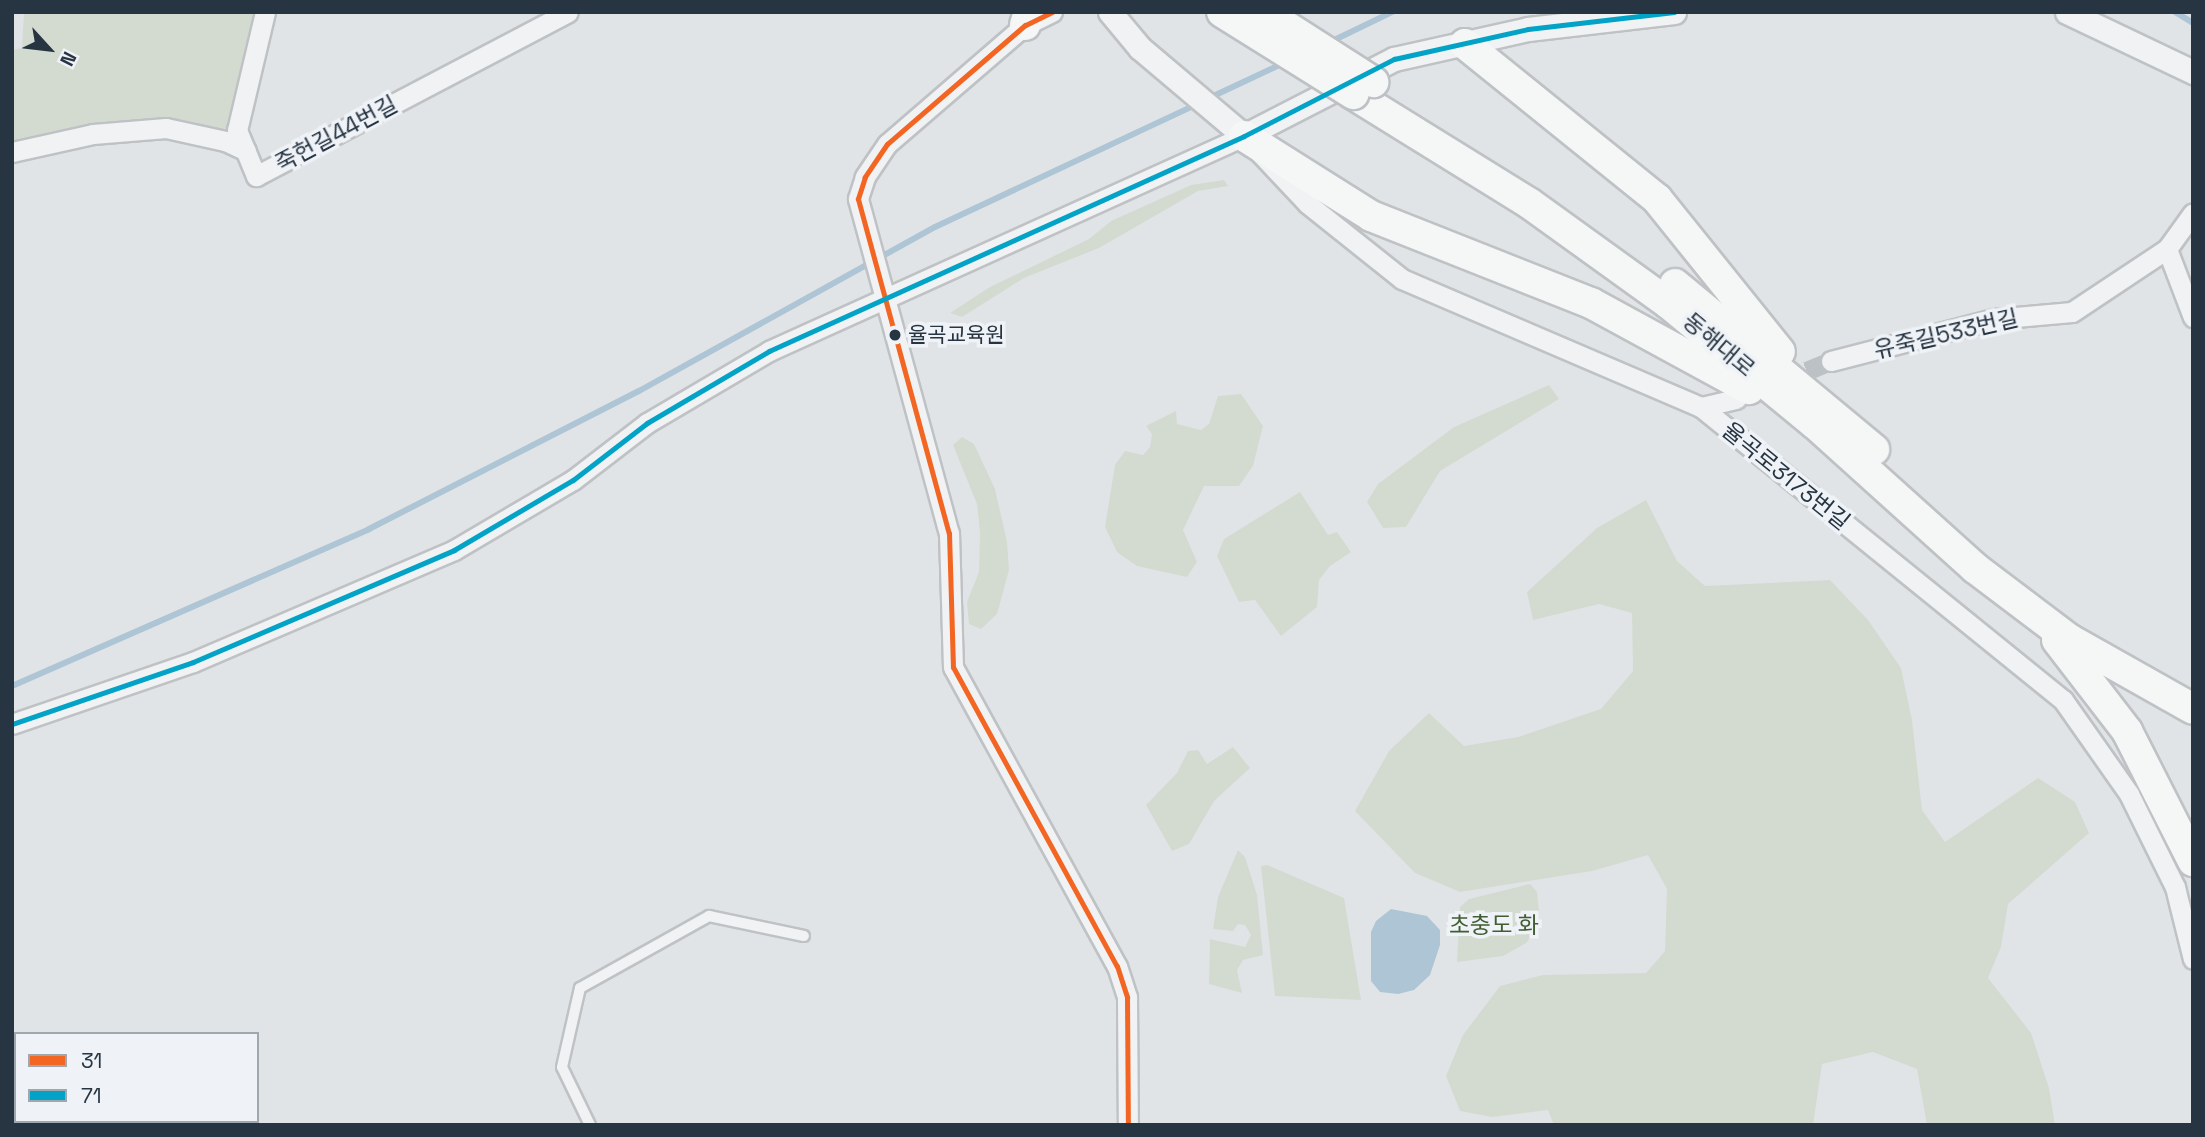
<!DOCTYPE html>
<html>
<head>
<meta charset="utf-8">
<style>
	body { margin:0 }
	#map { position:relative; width:2205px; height:1137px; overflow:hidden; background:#e1e4e7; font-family:"Space Grotesk","Noto Sans KR",sans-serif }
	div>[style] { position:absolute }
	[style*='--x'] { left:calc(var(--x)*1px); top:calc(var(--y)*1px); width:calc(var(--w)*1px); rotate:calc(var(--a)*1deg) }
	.green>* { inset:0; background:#d3dbd1 }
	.water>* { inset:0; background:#adc5d4 }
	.stream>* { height:6px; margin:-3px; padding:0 3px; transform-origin:3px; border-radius:3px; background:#adc5d4 }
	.minor-tunnel>* { height:19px; margin-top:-9.5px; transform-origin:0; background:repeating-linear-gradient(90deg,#bcc1c6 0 19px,transparent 0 29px) }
	.roads { filter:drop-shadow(2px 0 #bfc2c5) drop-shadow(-2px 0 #bfc2c5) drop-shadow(0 2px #bfc2c5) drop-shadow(0 -2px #bfc2c5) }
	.service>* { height:10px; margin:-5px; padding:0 5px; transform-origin:5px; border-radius:5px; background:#f1f2f3 }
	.minor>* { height:19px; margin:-9.5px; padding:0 9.5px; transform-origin:9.5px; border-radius:9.5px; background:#f1f2f3 }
	.tertiary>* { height:23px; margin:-11.5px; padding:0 11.5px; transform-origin:11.5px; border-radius:11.5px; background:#f1f2f3 }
	.primary>* { height:30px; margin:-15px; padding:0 15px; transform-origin:15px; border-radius:15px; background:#f5f6f6 }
	.bridges { filter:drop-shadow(2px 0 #bdc1c5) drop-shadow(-2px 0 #bdc1c5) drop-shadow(0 2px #bdc1c5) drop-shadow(0 -2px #bdc1c5) }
	.primary-bridge>* { height:30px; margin:-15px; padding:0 15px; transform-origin:15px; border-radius:15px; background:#f5f6f6 }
	.bus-1>* { height:5px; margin:-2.5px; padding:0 2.5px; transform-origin:2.5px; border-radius:2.5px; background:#f26522 }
	.bus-2>* { height:5px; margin:-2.5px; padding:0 2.5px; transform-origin:2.5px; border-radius:2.5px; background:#02a3c7 }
	.dots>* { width:19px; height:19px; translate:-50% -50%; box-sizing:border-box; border:4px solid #eff3f7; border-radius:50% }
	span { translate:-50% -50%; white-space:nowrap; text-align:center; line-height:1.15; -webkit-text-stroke:7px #eff3f7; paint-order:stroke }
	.bus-label { font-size:21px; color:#273442 }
	.left { translate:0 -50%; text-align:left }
	.street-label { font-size:23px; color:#273442 }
	.park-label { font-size:23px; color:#415e33 }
	.frame { position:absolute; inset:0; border:14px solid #273442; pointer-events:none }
	.legend { position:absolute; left:14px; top:1032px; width:245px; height:91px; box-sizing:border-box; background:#eff3f7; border:2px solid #9fa7af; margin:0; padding:9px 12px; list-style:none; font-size:21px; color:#273442 }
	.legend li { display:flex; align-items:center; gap:14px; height:35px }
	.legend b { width:35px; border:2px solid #9fa7af }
	.north { position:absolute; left:14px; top:14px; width:70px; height:70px; -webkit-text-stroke:5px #eff3f7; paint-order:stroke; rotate:117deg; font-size:19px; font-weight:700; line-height:28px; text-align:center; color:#273442 }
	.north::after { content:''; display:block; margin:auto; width:24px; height:32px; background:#273442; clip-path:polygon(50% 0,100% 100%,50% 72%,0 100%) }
</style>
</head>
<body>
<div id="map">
	<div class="green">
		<i style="clip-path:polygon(24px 12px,260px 12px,230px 133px,166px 124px,12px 146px,12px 50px,22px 48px)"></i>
		<i style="clip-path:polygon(1224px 180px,1228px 186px,1198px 191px,1099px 248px,1024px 278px,962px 317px,950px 313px,990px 287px,1089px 239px,1111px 221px,1191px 185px)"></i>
		<i style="clip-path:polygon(1549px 385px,1559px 399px,1440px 471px,1406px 527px,1383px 528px,1367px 502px,1378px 484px,1454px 427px)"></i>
		<i style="clip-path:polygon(1241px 394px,1263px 426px,1253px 466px,1239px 486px,1204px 486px,1183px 530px,1197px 562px,1187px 577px,1137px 566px,1117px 552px,1105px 527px,1115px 465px,1125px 451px,1143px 455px,1150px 447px,1152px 434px,1146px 426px,1176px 411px,1177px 424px,1201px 430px,1209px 424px,1218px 396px)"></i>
		<i style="clip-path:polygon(962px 437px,974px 444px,995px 489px,1007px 542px,1009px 570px,997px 614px,981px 629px,969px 624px,967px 602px,979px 572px,980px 532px,977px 504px,953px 445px)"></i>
		<i style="clip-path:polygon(1300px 492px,1328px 535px,1337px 532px,1351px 552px,1330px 566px,1319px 580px,1317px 607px,1281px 636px,1255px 600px,1239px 602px,1217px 556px,1224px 539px)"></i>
		<i style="clip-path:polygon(1646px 500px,1677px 561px,1705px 586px,1830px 580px,1868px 620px,1901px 668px,1912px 720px,1922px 810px,1945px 842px,2038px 778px,2075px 802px,2089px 833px,2008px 904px,2001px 947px,1988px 978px,2031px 1033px,2049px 1088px,2055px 1125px,1927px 1125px,1917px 1069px,1873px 1052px,1822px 1064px,1813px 1125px,1554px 1125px,1548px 1110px,1492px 1117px,1460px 1111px,1446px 1076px,1463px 1035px,1500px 986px,1543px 975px,1646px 973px,1665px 951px,1667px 889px,1648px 855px,1592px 871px,1460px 892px,1415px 873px,1355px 811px,1389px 751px,1429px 713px,1464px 746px,1518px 737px,1601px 709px,1633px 671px,1632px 613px,1599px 604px,1533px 620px,1527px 592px,1597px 528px)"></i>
		<i style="clip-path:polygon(1233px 747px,1250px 768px,1214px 801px,1189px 844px,1172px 851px,1146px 805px,1177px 773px,1188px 751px,1198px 750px,1207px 764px)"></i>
		<i style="clip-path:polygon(1238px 850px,1245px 857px,1257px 895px,1263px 955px,1243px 960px,1237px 970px,1242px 993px,1209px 984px,1210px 939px,1245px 947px,1251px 935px,1245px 925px,1238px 924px,1233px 931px,1213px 929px,1218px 897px)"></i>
		<i style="clip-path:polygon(1267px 865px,1344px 898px,1361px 1000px,1275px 996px,1261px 866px)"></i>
		<i style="clip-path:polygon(1530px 884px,1537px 892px,1539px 911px,1534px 933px,1526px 943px,1503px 956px,1457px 962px,1460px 907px,1469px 899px)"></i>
	</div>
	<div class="water">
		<i style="clip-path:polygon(1391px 909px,1427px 916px,1440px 930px,1440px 945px,1430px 975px,1414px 990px,1398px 994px,1380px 992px,1371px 981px,1371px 932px,1376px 921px)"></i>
	</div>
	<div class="stream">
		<i style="--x:2175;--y:12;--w:21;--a:31"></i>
		<i style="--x:1328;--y:43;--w:71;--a:-25.8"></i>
		<i style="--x:1207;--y:99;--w:87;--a:-25.1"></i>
		<i style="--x:12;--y:686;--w:390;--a:-23.7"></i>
		<i style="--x:369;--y:529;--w:303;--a:-27.1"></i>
		<i style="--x:639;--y:391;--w:338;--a:-29"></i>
		<i style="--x:935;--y:227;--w:289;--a:-25.1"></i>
	</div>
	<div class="minor-tunnel">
		<i style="--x:1780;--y:382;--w:55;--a:-22.4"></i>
	</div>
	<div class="roads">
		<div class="service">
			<i style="--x:590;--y:1125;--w:64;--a:-115.8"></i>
			<i style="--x:562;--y:1067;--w:81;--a:-77.2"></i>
			<i style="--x:580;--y:988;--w:148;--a:-29.2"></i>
			<i style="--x:709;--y:916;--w:97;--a:11.9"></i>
		</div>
		<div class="minor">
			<i style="--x:265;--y:12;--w:121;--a:103.3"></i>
			<i style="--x:237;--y:130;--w:50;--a:67.6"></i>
			<i style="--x:256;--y:176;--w:352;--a:-27.7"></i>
			<i style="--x:1052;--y:12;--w:30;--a:154"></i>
			<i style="--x:1025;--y:25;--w:182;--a:139.2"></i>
			<i style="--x:887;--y:144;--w:40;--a:124"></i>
			<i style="--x:865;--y:177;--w:23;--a:108"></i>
			<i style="--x:858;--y:199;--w:346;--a:74.8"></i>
			<i style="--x:949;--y:533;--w:134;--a:88.3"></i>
			<i style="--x:953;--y:667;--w:341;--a:61.3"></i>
			<i style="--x:1117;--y:966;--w:33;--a:72"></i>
			<i style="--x:1127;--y:997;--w:128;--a:89.6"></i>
			<i style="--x:12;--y:152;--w:83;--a:-12.5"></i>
			<i style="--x:93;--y:134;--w:73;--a:-4.7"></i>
			<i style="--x:166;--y:128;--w:60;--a:12.4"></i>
			<i style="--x:225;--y:141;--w:23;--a:25"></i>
			<i style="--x:2167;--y:249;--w:73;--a:69.1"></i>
			<i style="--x:1831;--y:361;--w:167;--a:-14.5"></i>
			<i style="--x:1993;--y:319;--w:79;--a:-5.1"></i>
			<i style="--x:2072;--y:312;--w:114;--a:-33.6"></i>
			<i style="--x:2167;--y:249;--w:44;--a:-54.2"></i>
			<i style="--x:1701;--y:407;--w:36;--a:-13"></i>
			<i style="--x:12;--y:724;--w:191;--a:-18.9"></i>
			<i style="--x:193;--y:662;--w:284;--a:-23.2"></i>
			<i style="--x:454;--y:550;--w:138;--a:-30.5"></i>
			<i style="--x:573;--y:480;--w:93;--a:-37.6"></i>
			<i style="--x:647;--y:423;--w:142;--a:-30.5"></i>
			<i style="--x:769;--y:351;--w:521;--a:-24.35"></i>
			<i style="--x:1244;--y:136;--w:93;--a:46.7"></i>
			<i style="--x:1308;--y:204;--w:120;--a:38.6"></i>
			<i style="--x:1402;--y:279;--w:325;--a:23.2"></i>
			<i style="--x:1701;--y:407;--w:466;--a:39"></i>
			<i style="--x:2063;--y:700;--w:115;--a:54.9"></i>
			<i style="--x:2129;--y:794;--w:104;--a:63.7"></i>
			<i style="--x:2175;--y:887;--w:74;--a:76"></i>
		</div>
		<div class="tertiary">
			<i style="--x:1110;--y:12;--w:47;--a:50.2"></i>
			<i style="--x:1140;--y:48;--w:136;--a:40.2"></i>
			<i style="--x:1244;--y:136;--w:169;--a:-27.2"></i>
			<i style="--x:1394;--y:59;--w:137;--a:-12.6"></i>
			<i style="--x:1528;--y:29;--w:147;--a:-6.6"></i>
			<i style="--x:2067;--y:12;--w:140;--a:25.5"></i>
		</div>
		<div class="primary">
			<i style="--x:1025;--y:25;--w:14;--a:-73"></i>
			<i style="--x:1465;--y:44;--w:247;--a:38.9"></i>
			<i style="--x:1657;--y:199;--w:196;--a:51.2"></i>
			<i style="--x:1353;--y:94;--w:207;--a:31.8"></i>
			<i style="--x:1529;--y:203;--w:173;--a:35.8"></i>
			<i style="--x:1669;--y:304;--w:188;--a:39.4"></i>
			<i style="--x:1814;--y:423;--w:217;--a:42"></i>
			<i style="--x:1975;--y:568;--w:118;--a:37.1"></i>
			<i style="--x:2069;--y:639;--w:142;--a:29.4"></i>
			<i style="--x:1244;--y:136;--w:150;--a:32.2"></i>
			<i style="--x:1371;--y:216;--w:237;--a:21.6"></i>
			<i style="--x:1591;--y:303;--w:180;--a:28.6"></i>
			<i style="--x:1675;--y:284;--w:259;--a:39.7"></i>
			<i style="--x:2057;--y:640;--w:115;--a:52.4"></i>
			<i style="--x:2127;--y:731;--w:146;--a:63.1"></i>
		</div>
	</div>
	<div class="bridges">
		<div class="primary-bridge">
			<i style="--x:1222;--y:12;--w:155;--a:32"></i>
			<i style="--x:1264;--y:12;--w:130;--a:32.7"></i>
		</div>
	</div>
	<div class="bus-1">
		<i style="--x:1052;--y:12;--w:30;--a:154"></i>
		<i style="--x:1025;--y:25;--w:182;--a:139.2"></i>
		<i style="--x:887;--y:144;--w:40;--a:124"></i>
		<i style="--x:865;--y:177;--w:23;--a:108"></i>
		<i style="--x:858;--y:199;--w:346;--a:74.8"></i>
		<i style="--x:949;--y:533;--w:134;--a:88.3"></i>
		<i style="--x:953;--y:667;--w:341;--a:61.3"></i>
		<i style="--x:1117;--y:966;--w:33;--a:72"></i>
		<i style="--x:1127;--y:997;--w:128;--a:89.6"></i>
	</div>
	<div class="bus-2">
		<i style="--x:12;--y:724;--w:191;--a:-18.9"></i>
		<i style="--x:193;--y:662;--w:284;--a:-23.2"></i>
		<i style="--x:454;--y:550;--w:138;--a:-30.5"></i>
		<i style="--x:573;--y:480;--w:93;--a:-37.6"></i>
		<i style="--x:647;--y:423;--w:142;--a:-30.5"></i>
		<i style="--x:769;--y:351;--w:521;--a:-24.35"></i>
		<i style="--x:1244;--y:136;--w:169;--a:-27.2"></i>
		<i style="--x:1394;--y:59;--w:137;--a:-12.6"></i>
		<i style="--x:1528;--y:29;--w:147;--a:-6.6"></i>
	</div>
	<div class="dots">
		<i style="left:895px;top:335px;background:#273442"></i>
	</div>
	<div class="bus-label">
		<span class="left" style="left:908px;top:335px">율곡교육원</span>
	</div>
	<div class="street-label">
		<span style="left:336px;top:134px;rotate:-28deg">죽헌길44번길</span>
		<span style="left:1946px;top:334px;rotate:-13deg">유죽길533번길</span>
		<span style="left:1719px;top:345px;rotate:40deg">동해대로</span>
		<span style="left:1786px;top:476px;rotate:39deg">율곡로3173번길</span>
	</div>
	<div class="park-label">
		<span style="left:1494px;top:925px">초충도 화</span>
	</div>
	<div class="frame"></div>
	<ul class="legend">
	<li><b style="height:9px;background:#f26522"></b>31</li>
	<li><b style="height:9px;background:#02a3c7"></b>71</li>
	</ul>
	<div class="north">N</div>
</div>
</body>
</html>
